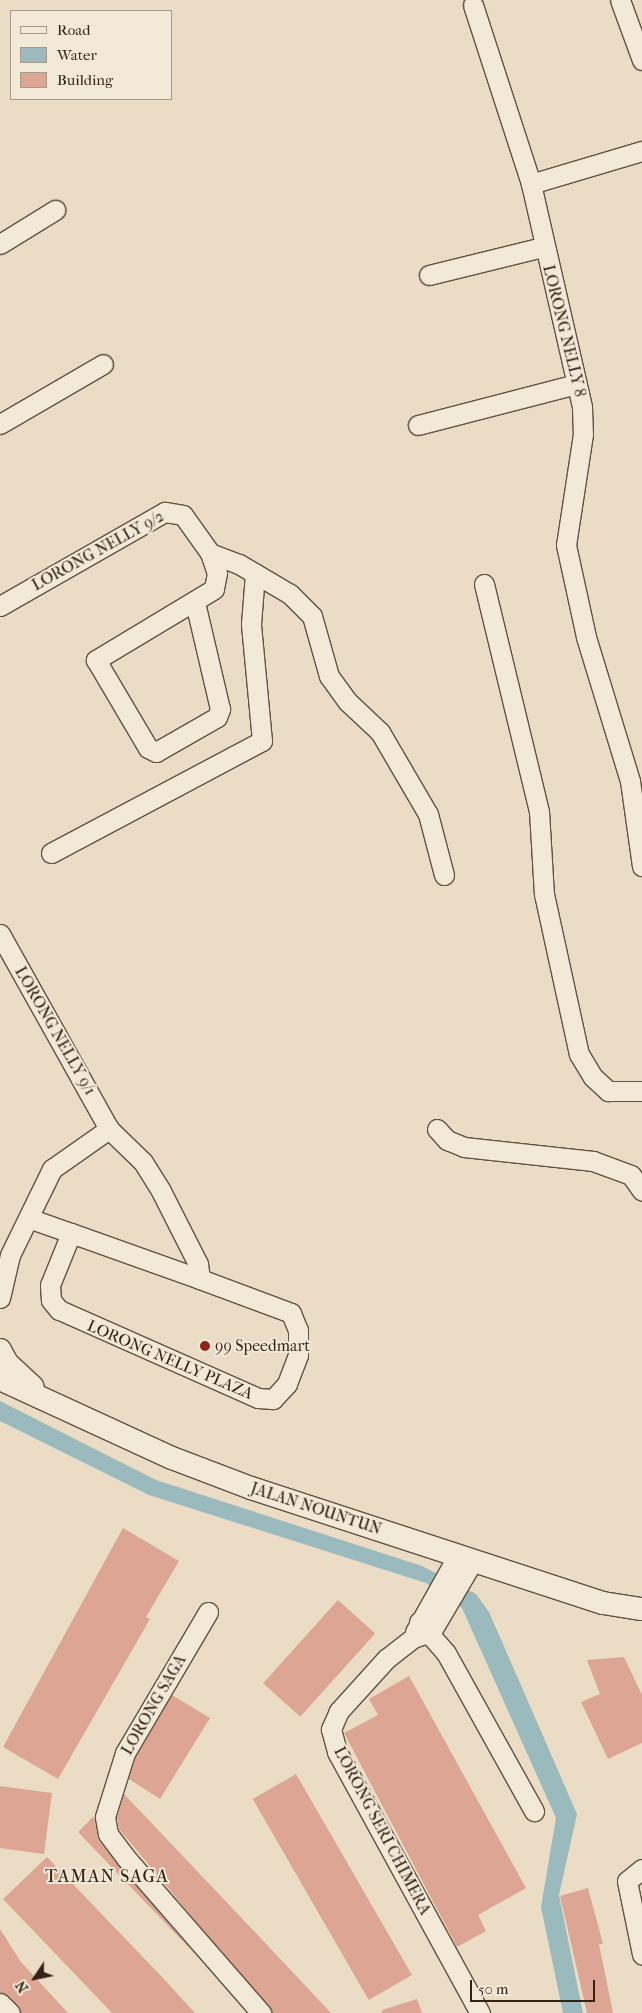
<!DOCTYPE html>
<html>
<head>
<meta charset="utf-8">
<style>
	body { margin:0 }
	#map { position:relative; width:642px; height:2013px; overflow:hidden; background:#ebddc5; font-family:"IM FELL French Canon",serif }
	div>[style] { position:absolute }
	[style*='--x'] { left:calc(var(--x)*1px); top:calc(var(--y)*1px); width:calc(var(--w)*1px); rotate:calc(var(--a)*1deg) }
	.water>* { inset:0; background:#9bbabd }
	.building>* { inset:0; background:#dda694; transform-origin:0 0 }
	.roads { filter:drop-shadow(1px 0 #625240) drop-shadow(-1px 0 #625240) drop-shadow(0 1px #625240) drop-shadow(0 -1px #625240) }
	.minor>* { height:19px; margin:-9.5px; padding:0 9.5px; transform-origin:9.5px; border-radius:9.5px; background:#f2e9d9 }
	.tertiary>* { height:22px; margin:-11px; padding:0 11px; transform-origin:11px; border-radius:11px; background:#f2e9d9 }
	.dots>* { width:14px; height:14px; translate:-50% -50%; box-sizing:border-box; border:2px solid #f2e9d9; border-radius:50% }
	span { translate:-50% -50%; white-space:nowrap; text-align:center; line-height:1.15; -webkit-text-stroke:4px #f2e9d9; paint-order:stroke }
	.street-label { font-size:16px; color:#342314 }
	.poi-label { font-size:16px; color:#342314 }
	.left { translate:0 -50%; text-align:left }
	.neighbourhood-label { font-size:18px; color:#342314; letter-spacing:1px }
	.legend { position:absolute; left:10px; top:10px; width:162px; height:90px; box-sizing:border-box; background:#f2e9d9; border:1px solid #a69a8a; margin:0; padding:6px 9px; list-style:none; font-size:15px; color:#342314 }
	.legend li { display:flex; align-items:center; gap:10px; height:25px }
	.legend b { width:25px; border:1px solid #a69a8a }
	.north { position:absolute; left:10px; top:1953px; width:50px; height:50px; -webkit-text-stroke:4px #f2e9d9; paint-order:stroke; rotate:236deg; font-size:14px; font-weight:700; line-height:20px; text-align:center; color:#342314 }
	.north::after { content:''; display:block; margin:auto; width:18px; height:22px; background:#342314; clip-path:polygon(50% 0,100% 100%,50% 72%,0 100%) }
	.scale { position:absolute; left:470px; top:1980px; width:125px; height:22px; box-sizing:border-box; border:2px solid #342314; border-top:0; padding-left:6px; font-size:15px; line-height:18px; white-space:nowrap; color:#342314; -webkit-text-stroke:4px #f2e9d9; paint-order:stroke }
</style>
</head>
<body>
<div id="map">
	<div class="water">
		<i style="clip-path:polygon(0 1401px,156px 1480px,422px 1566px,476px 1594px,489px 1612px,577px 1814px,559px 1895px,583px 2013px,563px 2013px,541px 1907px,556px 1818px,462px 1608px,426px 1583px,149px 1495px,0 1421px)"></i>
	</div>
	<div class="building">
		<i style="clip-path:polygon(123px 1528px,179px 1561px,146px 1617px,150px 1619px,58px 1779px,3px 1747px)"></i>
		<i style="left:338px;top:1600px;width:50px;height:112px;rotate:42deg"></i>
		<i style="clip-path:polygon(624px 1657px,642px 1695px,642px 1743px,608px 1759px,581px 1702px,600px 1694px,587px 1660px)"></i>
		<i style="clip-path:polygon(409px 1676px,526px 1888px,478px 1915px,486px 1931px,457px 1947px,344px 1733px,378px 1715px,369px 1699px)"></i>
		<i style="clip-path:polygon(172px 1695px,210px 1718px,160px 1799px,129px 1779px,135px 1758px)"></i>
		<i style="left:296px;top:1774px;width:232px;height:50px;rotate:60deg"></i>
		<i style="clip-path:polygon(0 1786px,52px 1793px,44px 1854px,0 1848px)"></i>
		<i style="clip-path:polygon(124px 1794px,253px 1930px,331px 2013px,272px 2013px,119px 1829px,117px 1818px)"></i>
		<i style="clip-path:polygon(94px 1816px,99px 1841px,195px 1954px,78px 1832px)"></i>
		<i style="clip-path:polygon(47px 1857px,163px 1978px,195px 2013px,112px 2013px,3px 1899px)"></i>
		<i style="clip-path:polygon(588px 1888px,603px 1944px,599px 1944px,613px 2013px,587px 2013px,560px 1896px)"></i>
		<i style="clip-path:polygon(0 1929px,21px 1962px,68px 2013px,21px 2013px,18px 2005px,0 1992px)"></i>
		<i style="clip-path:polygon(417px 1999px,422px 2013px,382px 2013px,382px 2010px)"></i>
	</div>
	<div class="roads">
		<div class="minor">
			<i style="--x:620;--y:0;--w:64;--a:69.9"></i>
			<i style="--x:473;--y:5;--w:188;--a:72"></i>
			<i style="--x:531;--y:184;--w:229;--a:77.1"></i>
			<i style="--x:582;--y:407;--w:27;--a:88"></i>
			<i style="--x:583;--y:434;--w:112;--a:98.7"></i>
			<i style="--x:566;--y:545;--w:94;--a:77.7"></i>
			<i style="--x:586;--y:637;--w:151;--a:73"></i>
			<i style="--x:630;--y:781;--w:86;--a:82"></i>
			<i style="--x:531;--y:184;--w:116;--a:-16.6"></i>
			<i style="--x:0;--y:244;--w:65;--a:-31.7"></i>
			<i style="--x:429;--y:275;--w:117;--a:-13.8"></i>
			<i style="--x:0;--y:424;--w:119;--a:-30.2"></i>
			<i style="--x:418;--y:425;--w:163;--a:-14.5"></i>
			<i style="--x:210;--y:553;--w:31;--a:21"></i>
			<i style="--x:239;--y:564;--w:59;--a:30.5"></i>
			<i style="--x:290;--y:594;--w:31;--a:45"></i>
			<i style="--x:312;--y:616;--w:62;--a:74.2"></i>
			<i style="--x:329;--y:676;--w:31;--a:54"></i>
			<i style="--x:347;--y:701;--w:45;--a:43.2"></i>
			<i style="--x:380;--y:732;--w:95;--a:59.7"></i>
			<i style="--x:428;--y:814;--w:63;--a:75.3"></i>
			<i style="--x:484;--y:584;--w:234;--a:76.4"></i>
			<i style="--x:539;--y:811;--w:83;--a:86.6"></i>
			<i style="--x:544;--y:894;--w:164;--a:77.7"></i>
			<i style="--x:579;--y:1054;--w:27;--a:59"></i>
			<i style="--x:593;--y:1077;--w:21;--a:43"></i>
			<i style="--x:608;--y:1091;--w:34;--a:0"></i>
			<i style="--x:0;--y:606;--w:190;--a:-29.7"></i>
			<i style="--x:165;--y:512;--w:18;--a:9"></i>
			<i style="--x:183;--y:515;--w:47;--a:54.6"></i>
			<i style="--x:210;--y:553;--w:21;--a:71"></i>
			<i style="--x:217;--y:573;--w:16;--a:101"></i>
			<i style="--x:214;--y:589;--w:138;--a:149"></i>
			<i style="--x:96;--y:660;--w:102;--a:59.4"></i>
			<i style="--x:148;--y:748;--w:9;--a:27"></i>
			<i style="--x:156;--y:752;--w:70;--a:-29.8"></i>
			<i style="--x:217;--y:717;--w:9;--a:-69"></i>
			<i style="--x:220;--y:709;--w:110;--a:-103.2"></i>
			<i style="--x:51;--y:853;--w:239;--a:-28"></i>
			<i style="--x:262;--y:741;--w:118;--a:-95.4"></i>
			<i style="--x:251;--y:624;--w:51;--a:-85.5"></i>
			<i style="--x:0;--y:934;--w:223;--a:60.8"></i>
			<i style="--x:109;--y:1129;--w:47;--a:44.1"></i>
			<i style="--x:143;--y:1162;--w:34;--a:58"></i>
			<i style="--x:161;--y:1191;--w:82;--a:63.1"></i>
			<i style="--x:198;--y:1264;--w:15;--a:82"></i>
			<i style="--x:437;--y:1129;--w:15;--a:48"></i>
			<i style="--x:447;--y:1140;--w:18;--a:22"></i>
			<i style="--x:464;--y:1147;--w:130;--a:6.2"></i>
			<i style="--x:593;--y:1161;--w:40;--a:20.2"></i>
			<i style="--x:631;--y:1175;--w:19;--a:55"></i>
			<i style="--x:31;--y:1219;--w:42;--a:19.3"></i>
			<i style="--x:71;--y:1233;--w:137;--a:19.6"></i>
			<i style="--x:200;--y:1279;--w:97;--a:20.5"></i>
			<i style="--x:291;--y:1313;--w:18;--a:68"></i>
			<i style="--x:298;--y:1330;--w:25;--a:90"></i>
			<i style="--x:298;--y:1355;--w:31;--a:111"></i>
			<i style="--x:287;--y:1384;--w:21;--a:133"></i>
			<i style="--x:273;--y:1399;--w:15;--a:-176"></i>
			<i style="--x:258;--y:1398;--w:218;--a:-156.1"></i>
			<i style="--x:59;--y:1310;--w:13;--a:-129"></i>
			<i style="--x:51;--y:1300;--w:15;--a:-94"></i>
			<i style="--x:50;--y:1285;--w:56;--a:-68"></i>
			<i style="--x:0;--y:1298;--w:44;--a:-76.9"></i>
			<i style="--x:10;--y:1255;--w:96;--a:-64"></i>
			<i style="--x:52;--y:1169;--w:70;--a:-35.1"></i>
			<i style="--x:473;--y:1561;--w:82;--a:120.6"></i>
			<i style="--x:431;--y:1632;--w:19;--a:162"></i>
			<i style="--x:413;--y:1638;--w:33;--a:142"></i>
			<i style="--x:387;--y:1658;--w:72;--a:132.2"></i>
			<i style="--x:339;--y:1711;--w:20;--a:114"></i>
			<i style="--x:331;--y:1729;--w:24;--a:75"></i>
			<i style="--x:337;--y:1752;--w:298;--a:61.3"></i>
			<i style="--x:208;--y:1612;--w:164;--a:120.5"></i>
			<i style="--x:125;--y:1753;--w:67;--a:107.4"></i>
			<i style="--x:105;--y:1817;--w:17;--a:80"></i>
			<i style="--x:108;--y:1834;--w:30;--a:53"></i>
			<i style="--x:126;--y:1858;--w:206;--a:48.9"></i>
			<i style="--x:419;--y:1622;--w:41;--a:48.9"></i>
			<i style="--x:446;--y:1653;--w:181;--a:60.9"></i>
			<i style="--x:415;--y:1632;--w:88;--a:-60.8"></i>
			<i style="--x:642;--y:1869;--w:19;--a:141"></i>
			<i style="--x:627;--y:1881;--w:75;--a:78.4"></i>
			<i style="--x:0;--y:2003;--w:14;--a:45"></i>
		</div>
		<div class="tertiary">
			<i style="--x:0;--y:1350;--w:15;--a:62"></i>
			<i style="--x:7;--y:1363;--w:35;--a:43"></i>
			<i style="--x:0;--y:1379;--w:189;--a:24.7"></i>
			<i style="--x:172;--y:1458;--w:85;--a:20.8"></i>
			<i style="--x:251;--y:1488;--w:370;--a:18.1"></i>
			<i style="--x:603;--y:1603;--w:39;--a:9"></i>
		</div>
	</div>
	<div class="dots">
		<i style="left:205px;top:1346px;background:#8f2418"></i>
	</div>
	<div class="street-label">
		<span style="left:564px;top:331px;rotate:76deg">LORONG NELLY 8</span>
		<span style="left:98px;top:551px;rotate:-29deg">LORONG NELLY 9/2</span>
		<span style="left:55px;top:1031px;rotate:60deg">LORONG NELLY 9/1</span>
		<span style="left:170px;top:1360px;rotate:23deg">LORONG NELLY PLAZA</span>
		<span style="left:316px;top:1509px;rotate:18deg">JALAN NOUNTUN</span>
		<span style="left:154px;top:1705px;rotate:-60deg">LORONG SAGA</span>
		<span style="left:382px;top:1831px;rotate:62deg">LORONG SERI CHIMERA</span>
	</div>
	<div class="poi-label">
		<span class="left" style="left:215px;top:1346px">99 Speedmart</span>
	</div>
	<div class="neighbourhood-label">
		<span style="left:107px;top:1877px">TAMAN SAGA</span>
	</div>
	<ul class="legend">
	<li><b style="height:6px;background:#f2e9d9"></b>Road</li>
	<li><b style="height:14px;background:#9bbabd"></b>Water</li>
	<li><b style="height:14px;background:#dda694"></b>Building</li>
	</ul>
	<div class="north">N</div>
	<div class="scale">50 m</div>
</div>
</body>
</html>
